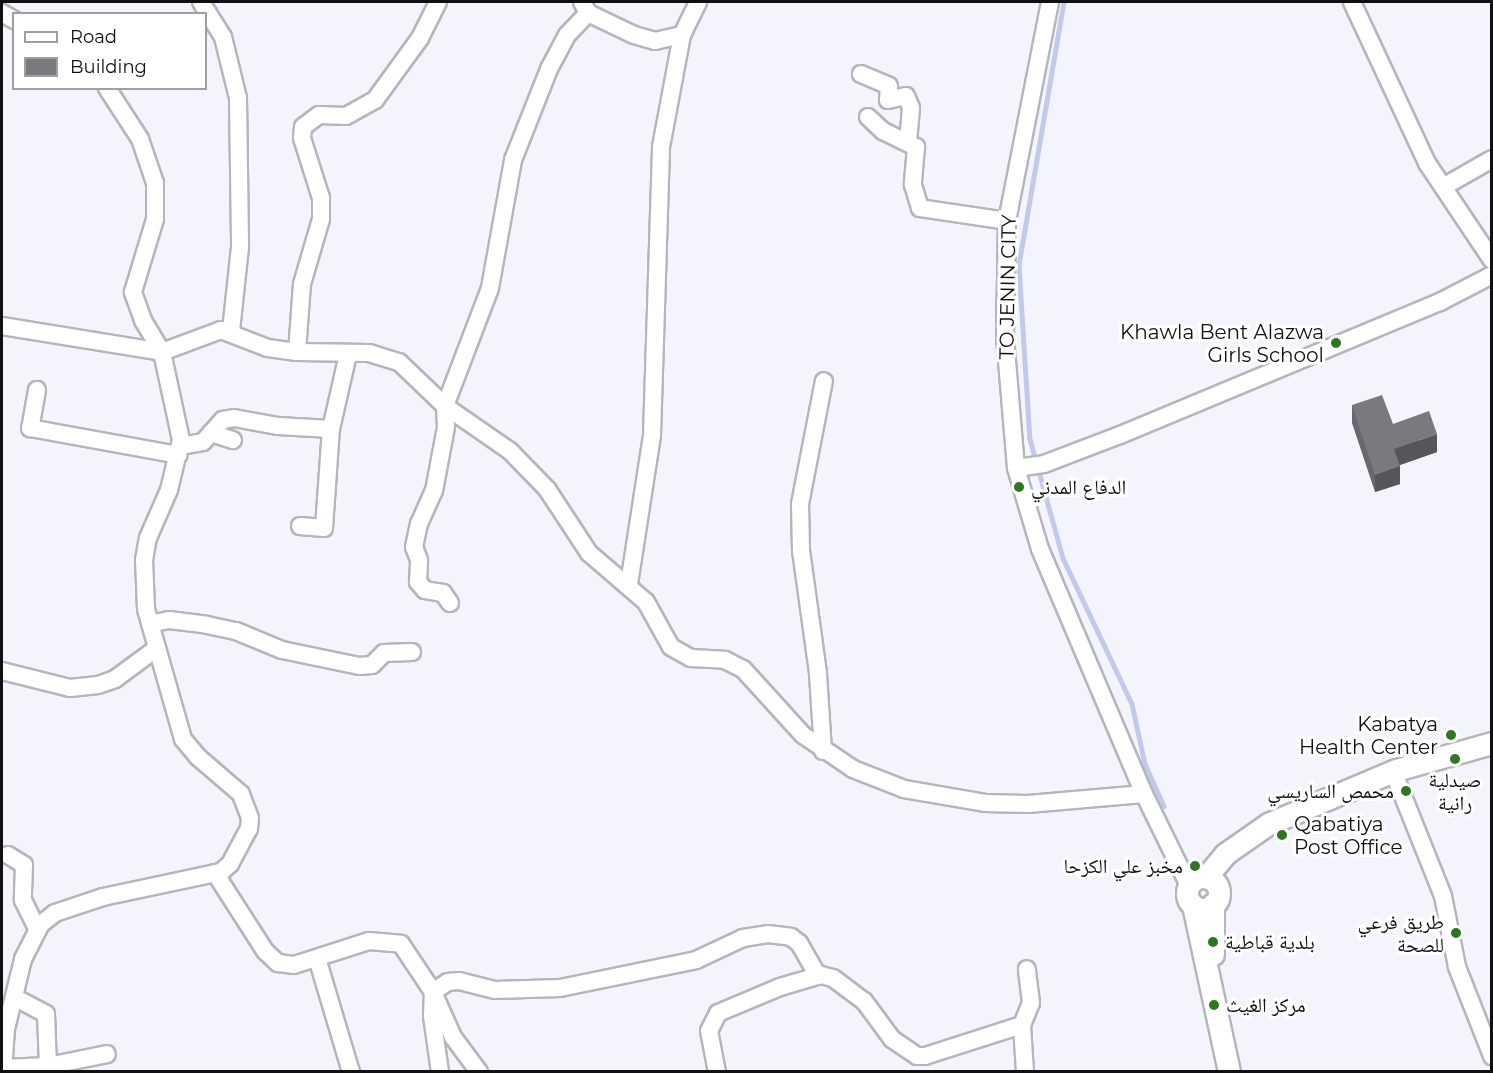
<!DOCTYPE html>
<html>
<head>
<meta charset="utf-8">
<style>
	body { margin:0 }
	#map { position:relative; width:1493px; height:1073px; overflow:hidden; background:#f4f5fc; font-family:Montserrat,"Noto Naskh Arabic",sans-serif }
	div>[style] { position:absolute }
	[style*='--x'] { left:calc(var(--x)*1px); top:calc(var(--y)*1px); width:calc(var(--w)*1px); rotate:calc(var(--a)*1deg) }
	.stream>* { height:4.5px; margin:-2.25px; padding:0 2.25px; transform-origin:2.25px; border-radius:2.25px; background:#c4c9ec }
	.roads { filter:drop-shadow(2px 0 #b5b6bd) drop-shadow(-2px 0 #b5b6bd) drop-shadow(0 2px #b5b6bd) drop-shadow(0 -2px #b5b6bd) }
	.minor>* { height:16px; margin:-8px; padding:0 8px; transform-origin:8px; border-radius:8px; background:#fff }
	.major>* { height:21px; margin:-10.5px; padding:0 10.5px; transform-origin:10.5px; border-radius:10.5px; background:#fff }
	.major>.ring { margin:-10.5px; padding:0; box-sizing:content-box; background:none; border:21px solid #fff; border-radius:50% }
	.wall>* { inset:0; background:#68696e }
	.shaded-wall>* { inset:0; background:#55555a }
	.building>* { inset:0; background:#797a80 }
	.dots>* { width:16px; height:16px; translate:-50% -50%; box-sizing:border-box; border:3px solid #fff; border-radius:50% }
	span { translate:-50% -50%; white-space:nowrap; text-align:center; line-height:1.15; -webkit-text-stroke:6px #fff; paint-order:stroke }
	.street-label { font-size:20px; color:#101012 }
	.poi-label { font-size:20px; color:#101012 }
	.right { translate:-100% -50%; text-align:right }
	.left { translate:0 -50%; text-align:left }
	.frame { position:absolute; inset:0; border:3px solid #101012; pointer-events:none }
	.legend { position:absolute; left:12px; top:12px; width:195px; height:78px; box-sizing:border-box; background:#fff; border:2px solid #9f9fa0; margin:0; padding:8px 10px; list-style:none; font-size:18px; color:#101012 }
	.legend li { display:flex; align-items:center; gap:12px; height:30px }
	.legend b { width:30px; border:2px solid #9f9fa0 }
</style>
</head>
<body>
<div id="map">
	<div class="stream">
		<i style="--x:1064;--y:2;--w:268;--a:99.7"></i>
		<i style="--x:1019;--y:266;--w:173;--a:86.4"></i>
		<i style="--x:1030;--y:439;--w:123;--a:74.5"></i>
		<i style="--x:1063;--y:558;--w:161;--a:64.7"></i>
		<i style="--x:1132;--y:704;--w:61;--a:77.8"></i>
		<i style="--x:1145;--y:764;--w:46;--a:65.7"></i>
	</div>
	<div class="roads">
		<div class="minor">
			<i style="--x:201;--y:2;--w:41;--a:57.8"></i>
			<i style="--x:223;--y:37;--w:63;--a:76.2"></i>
			<i style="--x:238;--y:98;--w:149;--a:89.2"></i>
			<i style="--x:240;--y:247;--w:84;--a:96.1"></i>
			<i style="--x:582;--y:2;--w:13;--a:61"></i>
			<i style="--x:588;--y:13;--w:51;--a:25.6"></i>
			<i style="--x:634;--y:35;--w:22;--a:16"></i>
			<i style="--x:655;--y:41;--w:28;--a:-13"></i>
			<i style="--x:1050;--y:2;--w:223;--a:101.1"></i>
			<i style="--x:1007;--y:221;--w:116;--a:91"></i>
			<i style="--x:1005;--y:337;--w:131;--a:85.2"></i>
			<i style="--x:1016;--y:468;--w:84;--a:73.5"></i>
			<i style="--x:1040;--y:549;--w:266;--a:67"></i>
			<i style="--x:1144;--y:794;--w:102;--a:63.9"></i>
			<i style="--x:1352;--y:2;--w:178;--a:65"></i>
			<i style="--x:1427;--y:163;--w:117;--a:56.2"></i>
			<i style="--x:2;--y:13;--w:14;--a:30"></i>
			<i style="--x:861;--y:74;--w:30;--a:23"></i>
			<i style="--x:889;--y:86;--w:14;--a:94"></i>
			<i style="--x:888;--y:100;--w:18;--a:-13"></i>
			<i style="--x:906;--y:96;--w:13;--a:67"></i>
			<i style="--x:911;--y:108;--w:34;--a:95"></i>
			<i style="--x:868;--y:117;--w:21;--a:43"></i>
			<i style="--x:883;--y:131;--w:37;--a:26"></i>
			<i style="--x:916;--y:147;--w:38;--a:95"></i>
			<i style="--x:913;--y:185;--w:24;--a:73"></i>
			<i style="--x:920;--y:208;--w:88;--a:8.5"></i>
			<i style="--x:1443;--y:187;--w:56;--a:-29.7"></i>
			<i style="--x:2;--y:326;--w:162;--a:9.2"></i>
			<i style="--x:162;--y:352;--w:63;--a:-20.4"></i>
			<i style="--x:221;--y:330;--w:50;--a:21"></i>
			<i style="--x:268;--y:348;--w:29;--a:8"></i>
			<i style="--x:297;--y:352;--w:72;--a:0.8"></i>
			<i style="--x:369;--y:353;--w:31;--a:17"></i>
			<i style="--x:399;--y:362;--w:64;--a:43.7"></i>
			<i style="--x:445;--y:406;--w:79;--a:34.7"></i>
			<i style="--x:510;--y:451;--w:53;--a:45.8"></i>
			<i style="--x:547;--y:489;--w:77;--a:56.7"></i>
			<i style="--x:589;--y:553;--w:75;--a:40.7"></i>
			<i style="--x:646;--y:602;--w:51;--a:60.9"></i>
			<i style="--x:671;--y:647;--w:23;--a:29"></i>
			<i style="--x:691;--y:658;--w:34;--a:3"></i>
			<i style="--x:725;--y:660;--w:20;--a:27"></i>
			<i style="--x:743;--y:669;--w:89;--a:47.7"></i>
			<i style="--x:803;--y:735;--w:60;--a:34.2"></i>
			<i style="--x:853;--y:769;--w:55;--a:21.4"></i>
			<i style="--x:904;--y:789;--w:82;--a:9.8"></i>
			<i style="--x:985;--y:803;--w:43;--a:1.3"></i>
			<i style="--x:1028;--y:804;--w:116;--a:-4.9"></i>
			<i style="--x:297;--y:352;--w:68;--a:-85.8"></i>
			<i style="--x:302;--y:284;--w:68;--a:-73.7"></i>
			<i style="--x:321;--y:219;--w:21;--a:-90"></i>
			<i style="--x:321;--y:198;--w:63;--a:-107.6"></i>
			<i style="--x:302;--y:138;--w:11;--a:-85"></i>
			<i style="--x:303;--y:127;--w:20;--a:-37"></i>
			<i style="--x:319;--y:115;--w:27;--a:2"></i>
			<i style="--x:346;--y:116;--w:33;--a:-29"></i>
			<i style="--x:375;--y:100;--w:77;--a:-54"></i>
			<i style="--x:420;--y:38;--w:40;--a:-63.4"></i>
			<i style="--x:37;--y:390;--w:39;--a:100"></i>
			<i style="--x:30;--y:428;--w:151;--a:10.3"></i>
			<i style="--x:211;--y:433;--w:23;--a:18"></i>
			<i style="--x:180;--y:446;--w:23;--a:-10"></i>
			<i style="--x:203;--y:442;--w:30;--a:-48"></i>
			<i style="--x:223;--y:420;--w:11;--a:-10"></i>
			<i style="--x:234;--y:418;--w:45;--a:10.3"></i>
			<i style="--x:278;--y:426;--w:53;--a:3.2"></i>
			<i style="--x:1016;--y:468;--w:28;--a:-8"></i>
			<i style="--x:1044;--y:464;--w:81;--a:-20.9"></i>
			<i style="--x:1120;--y:435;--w:347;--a:-22.6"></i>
			<i style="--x:1440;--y:302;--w:59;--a:-27.4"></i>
			<i style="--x:300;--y:526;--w:24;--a:5"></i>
			<i style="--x:324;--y:528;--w:99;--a:-86"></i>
			<i style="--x:331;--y:429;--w:77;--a:-77.2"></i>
			<i style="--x:629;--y:584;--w:151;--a:-81.2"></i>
			<i style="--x:652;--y:435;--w:288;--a:-88.2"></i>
			<i style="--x:661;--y:147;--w:114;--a:-79.4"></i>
			<i style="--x:682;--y:35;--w:37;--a:-64"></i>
			<i style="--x:450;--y:603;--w:12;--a:-125"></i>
			<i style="--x:443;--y:593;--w:18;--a:-171"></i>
			<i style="--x:425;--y:590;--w:11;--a:-131"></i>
			<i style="--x:418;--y:582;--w:22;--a:-87"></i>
			<i style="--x:419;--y:560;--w:14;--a:-111"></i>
			<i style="--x:414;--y:547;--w:24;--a:-78"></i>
			<i style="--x:419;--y:524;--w:36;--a:-66"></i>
			<i style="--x:434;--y:491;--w:65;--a:-79.4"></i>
			<i style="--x:446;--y:427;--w:21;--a:-93"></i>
			<i style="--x:445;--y:406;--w:126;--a:-69.1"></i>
			<i style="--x:490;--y:288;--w:130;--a:-79.8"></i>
			<i style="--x:513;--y:160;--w:98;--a:-68.4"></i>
			<i style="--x:549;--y:69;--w:38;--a:-62"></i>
			<i style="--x:567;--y:35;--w:30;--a:-46"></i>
			<i style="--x:150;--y:624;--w:19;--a:-12"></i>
			<i style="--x:169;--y:620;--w:38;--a:7"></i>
			<i style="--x:207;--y:625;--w:30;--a:12"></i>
			<i style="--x:236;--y:631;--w:50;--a:22.4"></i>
			<i style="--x:282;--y:650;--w:79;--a:11.7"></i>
			<i style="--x:359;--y:666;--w:13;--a:-4"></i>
			<i style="--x:372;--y:665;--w:17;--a:-45"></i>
			<i style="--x:384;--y:653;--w:28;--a:-2"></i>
			<i style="--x:2;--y:671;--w:70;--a:14"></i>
			<i style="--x:70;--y:688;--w:28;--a:-6"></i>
			<i style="--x:98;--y:685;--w:18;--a:-19"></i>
			<i style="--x:115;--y:679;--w:52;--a:-36.4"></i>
			<i style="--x:823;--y:751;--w:78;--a:-93.7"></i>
			<i style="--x:818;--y:673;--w:123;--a:-97.9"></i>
			<i style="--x:801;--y:551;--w:47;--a:-91.2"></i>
			<i style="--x:800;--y:504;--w:125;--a:-79"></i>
			<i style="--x:1393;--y:771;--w:135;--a:68.2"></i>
			<i style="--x:1443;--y:896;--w:72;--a:78.8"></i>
			<i style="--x:1457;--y:967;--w:96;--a:68.5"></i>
			<i style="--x:8;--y:855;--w:19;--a:32"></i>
			<i style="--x:24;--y:865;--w:35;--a:92"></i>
			<i style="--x:23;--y:900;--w:32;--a:64"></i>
			<i style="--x:215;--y:873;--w:93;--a:57.3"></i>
			<i style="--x:265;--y:951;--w:18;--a:43"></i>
			<i style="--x:278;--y:963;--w:16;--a:7"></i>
			<i style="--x:294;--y:965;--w:79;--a:-17.7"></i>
			<i style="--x:369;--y:941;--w:32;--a:5"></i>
			<i style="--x:401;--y:944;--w:58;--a:56.3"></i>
			<i style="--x:433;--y:992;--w:49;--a:66"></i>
			<i style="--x:453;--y:1037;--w:44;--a:53.4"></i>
			<i style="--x:317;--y:958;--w:119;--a:73.4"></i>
			<i style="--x:14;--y:997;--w:36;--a:28"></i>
			<i style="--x:46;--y:1014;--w:52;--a:87.8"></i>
			<i style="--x:3;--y:1068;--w:45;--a:-2.5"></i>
			<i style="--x:48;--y:1066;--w:60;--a:-11.5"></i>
			<i style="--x:3;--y:1072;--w:43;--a:-86"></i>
			<i style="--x:6;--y:1029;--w:72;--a:-76.3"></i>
			<i style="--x:23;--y:959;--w:39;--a:-63"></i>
			<i style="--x:41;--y:924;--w:18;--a:-38"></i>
			<i style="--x:55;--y:913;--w:51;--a:-18.4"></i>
			<i style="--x:103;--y:897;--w:121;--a:-12"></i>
			<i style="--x:221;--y:872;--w:12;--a:-42"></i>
			<i style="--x:230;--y:864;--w:40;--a:-62"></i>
			<i style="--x:249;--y:829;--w:11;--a:-85"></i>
			<i style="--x:250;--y:818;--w:26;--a:-111"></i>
			<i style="--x:241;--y:794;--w:57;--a:-139.3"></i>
			<i style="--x:198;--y:757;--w:23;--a:-130"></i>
			<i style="--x:183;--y:739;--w:135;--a:-105.9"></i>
			<i style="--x:146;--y:609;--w:49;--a:-92.3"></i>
			<i style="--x:144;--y:560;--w:22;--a:-80"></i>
			<i style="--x:148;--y:538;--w:52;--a:-66.4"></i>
			<i style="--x:169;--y:490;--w:51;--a:-76.5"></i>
			<i style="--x:181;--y:440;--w:90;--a:-102.2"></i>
			<i style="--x:162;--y:352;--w:37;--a:-121"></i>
			<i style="--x:143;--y:320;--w:30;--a:-110"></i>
			<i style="--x:133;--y:292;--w:76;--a:-73.2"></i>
			<i style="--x:155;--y:219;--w:36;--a:-90"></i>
			<i style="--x:155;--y:183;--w:46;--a:-108.8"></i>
			<i style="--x:140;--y:139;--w:61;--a:-122.9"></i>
			<i style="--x:440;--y:1072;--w:57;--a:-98.1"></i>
			<i style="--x:432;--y:1016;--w:24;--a:-88"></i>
			<i style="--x:433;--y:992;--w:18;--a:-34"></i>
			<i style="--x:448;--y:982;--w:11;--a:-5"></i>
			<i style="--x:459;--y:981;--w:37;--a:14"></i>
			<i style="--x:495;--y:990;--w:65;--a:-1.8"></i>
			<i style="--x:560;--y:988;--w:139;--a:-11.6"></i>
			<i style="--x:696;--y:960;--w:52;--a:-25.1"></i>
			<i style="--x:743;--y:938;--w:25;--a:-9"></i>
			<i style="--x:768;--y:934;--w:23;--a:7"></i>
			<i style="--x:791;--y:937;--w:10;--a:37"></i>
			<i style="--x:799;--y:943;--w:38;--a:60"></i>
			<i style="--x:717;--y:1072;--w:42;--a:-101"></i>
			<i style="--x:709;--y:1031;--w:20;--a:-63"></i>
			<i style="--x:718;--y:1013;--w:67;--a:-22.8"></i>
			<i style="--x:780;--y:987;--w:43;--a:-16.3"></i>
			<i style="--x:821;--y:975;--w:12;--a:14"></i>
			<i style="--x:833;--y:978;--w:39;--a:37"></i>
			<i style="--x:864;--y:1001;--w:47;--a:53.6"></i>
			<i style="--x:892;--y:1039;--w:30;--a:34"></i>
			<i style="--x:917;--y:1056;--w:8;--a:0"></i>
			<i style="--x:925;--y:1056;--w:102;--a:-17.7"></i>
			<i style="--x:1025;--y:1072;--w:47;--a:-93.7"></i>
			<i style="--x:1022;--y:1025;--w:24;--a:-68"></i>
			<i style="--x:1031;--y:1003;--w:34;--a:-97"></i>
		</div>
		<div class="major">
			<i style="--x:1206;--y:877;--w:30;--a:-50"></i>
			<i style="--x:1225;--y:854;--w:52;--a:-34.9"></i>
			<i style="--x:1268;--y:824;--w:139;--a:-22.9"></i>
			<i style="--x:1396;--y:770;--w:100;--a:-15.7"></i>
			<i class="ring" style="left:1187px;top:877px;width:11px;height:11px"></i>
			<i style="--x:1193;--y:905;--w:171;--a:77.8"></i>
			<i style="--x:1213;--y:954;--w:50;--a:-90"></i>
		</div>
	</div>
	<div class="wall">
		<i style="clip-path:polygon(1352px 405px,1393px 424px,1437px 452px,1400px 465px,1400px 484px,1375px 492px,1352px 423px)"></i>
	</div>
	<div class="shaded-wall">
		<i style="clip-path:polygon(1437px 434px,1437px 452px,1394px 467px,1394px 449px)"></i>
		<i style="clip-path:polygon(1400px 466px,1400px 484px,1375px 492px,1375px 475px)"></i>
	</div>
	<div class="building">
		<i style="clip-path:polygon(1382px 395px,1393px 424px,1429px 411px,1437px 434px,1394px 449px,1400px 466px,1375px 475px,1352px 405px)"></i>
	</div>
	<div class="dots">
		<i style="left:1336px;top:343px;background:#2d781f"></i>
		<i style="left:1019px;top:487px;background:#2d781f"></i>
		<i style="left:1451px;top:735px;background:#2d781f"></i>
		<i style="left:1455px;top:759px;background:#2d781f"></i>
		<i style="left:1406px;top:791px;background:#2d781f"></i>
		<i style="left:1282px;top:835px;background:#2d781f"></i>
		<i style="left:1195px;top:866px;background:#2d781f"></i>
		<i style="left:1456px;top:933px;background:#2d781f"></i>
		<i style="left:1213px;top:942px;background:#2d781f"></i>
		<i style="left:1214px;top:1005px;background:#2d781f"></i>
	</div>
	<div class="street-label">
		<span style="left:1008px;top:287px;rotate:-89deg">TO JENIN CITY</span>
	</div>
	<div class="poi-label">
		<span class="right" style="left:1324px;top:344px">Khawla Bent Alazwa<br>Girls School</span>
		<span class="left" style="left:1031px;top:487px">الدفاع المدني</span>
		<span class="right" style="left:1438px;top:736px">Kabatya<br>Health Center</span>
		<span style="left:1455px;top:792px">صيدلية<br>رانية</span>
		<span class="right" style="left:1394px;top:791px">محمص الساريسي</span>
		<span class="left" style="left:1294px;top:836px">Qabatiya<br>Post Office</span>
		<span class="right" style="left:1183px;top:866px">مخبز علي الكزحا</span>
		<span class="right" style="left:1444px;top:934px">طريق فرعي<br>للصحة</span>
		<span class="left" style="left:1225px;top:942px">بلدية قباطية</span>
		<span class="left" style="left:1226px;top:1005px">مركز الغيث</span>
	</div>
	<div class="frame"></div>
	<ul class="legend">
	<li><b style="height:8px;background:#fff"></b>Road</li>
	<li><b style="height:16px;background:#797a80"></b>Building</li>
	</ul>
</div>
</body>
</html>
